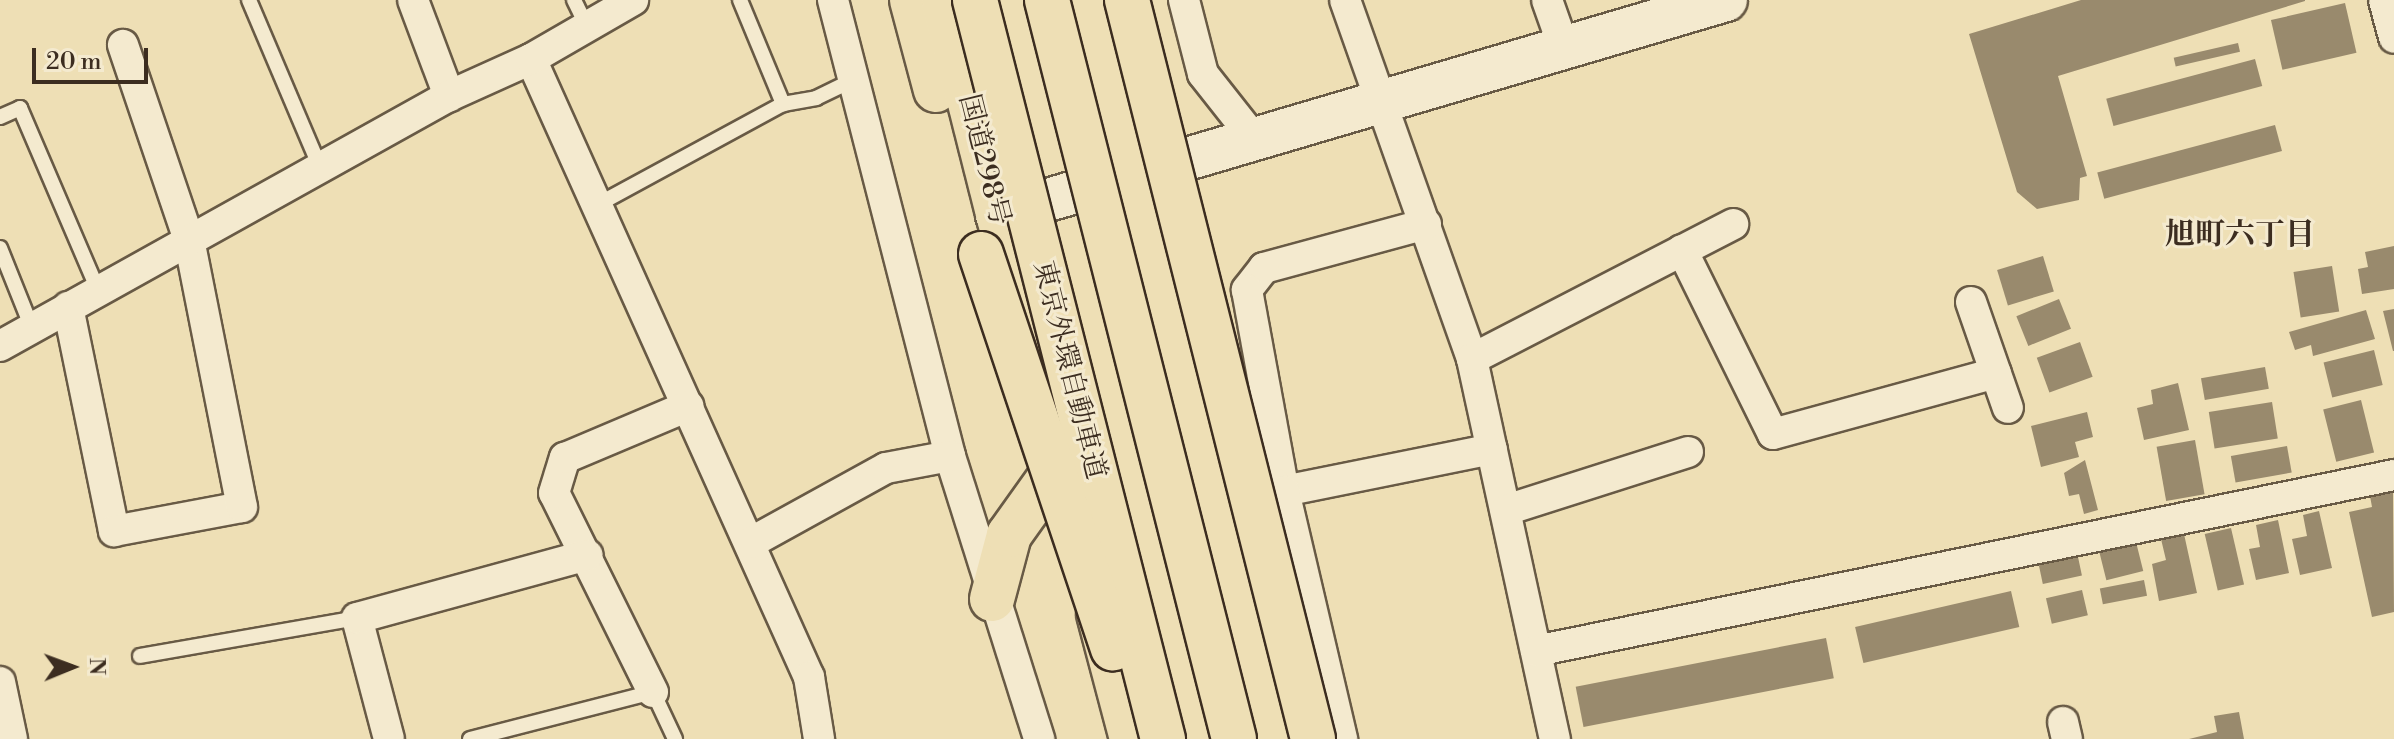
<!DOCTYPE html>
<html>
<head>
<meta charset="utf-8">
<style>
	body { margin:0 }
	#map { position:relative; width:2394px; height:739px; overflow:hidden; background:#eedfb5; font-family:"Libre Bodoni","Noto Serif JP",serif }
	div>[style] { position:absolute }
	[style*='--x'] { left:calc(var(--x)*1px); top:calc(var(--y)*1px); width:calc(var(--w)*1px); rotate:calc(var(--a)*1deg) }
	.building>* { inset:0; background:#998a6d; transform-origin:0 0 }
	.roads { filter:drop-shadow(2px 0 #685a45) drop-shadow(-2px 0 #685a45) drop-shadow(0 2px #685a45) drop-shadow(0 -2px #685a45) }
	.lane>* { height:14px; margin:-7px; padding:0 7px; transform-origin:7px; border-radius:7px; background:#f4eacf }
	.street>* { height:30px; margin:-15px; padding:0 15px; transform-origin:15px; border-radius:15px; background:#f4eacf }
	.secondary>* { height:42px; margin:-21px; padding:0 21px; transform-origin:21px; border-radius:21px; background:#f4eacf }
	.highway>* { height:44px; margin:-22px; padding:0 22px; transform-origin:22px; border-radius:22px; background:#eedfb5 }
	.bridges { filter:drop-shadow(2px 0 #3c2d20) drop-shadow(-2px 0 #3c2d20) drop-shadow(0 2px #3c2d20) drop-shadow(0 -2px #3c2d20) }
	.highway-bridge>* { height:44px; margin:-22px; padding:0 22px; transform-origin:22px; border-radius:22px; background:#eedfb5 }
	span { translate:-50% -50%; white-space:nowrap; text-align:center; line-height:1.15; -webkit-text-stroke:6px #f4eacf; paint-order:stroke }
	.street-label { font-size:28px; color:#3c2d20 }
	.neighbourhood-label { font-size:30px; color:#3c2d20; font-weight:700 }
	.north { position:absolute; left:32px; top:627px; width:80px; height:80px; -webkit-text-stroke:6px #f4eacf; paint-order:stroke; rotate:89deg; font-size:22px; font-weight:700; line-height:32px; text-align:center; color:#3c2d20 }
	.north::after { content:''; display:block; margin:auto; width:28px; height:36px; background:#3c2d20; clip-path:polygon(50% 0,100% 100%,50% 72%,0 100%) }
	.scale { position:absolute; left:32px; top:48px; width:116px; height:36px; box-sizing:border-box; border:4px solid #3c2d20; border-top:0; padding-left:10px; font-size:24px; line-height:28px; white-space:nowrap; color:#3c2d20; -webkit-text-stroke:6px #f4eacf; paint-order:stroke }
</style>
</head>
<body>
<div id="map">
	<div class="building">
		<i style="clip-path:polygon(2081px 0,2305px 0,2305px 1px,2058px 76px,2087px 176px,2080px 178px,2079px 200px,2037px 209px,2017px 192px,1969px 34px)"></i>
		<i style="left:2345px;top:3px;width:51px;height:76px;rotate:77deg"></i>
		<i style="left:2238px;top:43px;width:9px;height:66px;rotate:77deg"></i>
		<i style="left:2255px;top:59px;width:28px;height:154px;rotate:75deg"></i>
		<i style="left:2275px;top:125px;width:27px;height:184px;rotate:75deg"></i>
		<i style="clip-path:polygon(2394px 246px,2394px 289px,2362px 294px,2358px 269px,2368px 267px,2365px 252px)"></i>
		<i style="left:2043px;top:256px;width:37px;height:48px;rotate:73deg"></i>
		<i style="left:2332px;top:266px;width:46px;height:39px;rotate:81deg"></i>
		<i style="left:2059px;top:299px;width:32px;height:46px;rotate:68deg"></i>
		<i style="clip-path:polygon(2394px 309px,2394px 351px,2393px 351px,2383px 311px)"></i>
		<i style="clip-path:polygon(2366px 310px,2375px 339px,2313px 356px,2311px 345px,2295px 350px,2289px 332px)"></i>
		<i style="left:2080px;top:342px;width:37px;height:46px;rotate:70deg"></i>
		<i style="left:2374px;top:350px;width:36px;height:52px;rotate:76deg"></i>
		<i style="left:2265px;top:367px;width:22px;height:65px;rotate:80deg"></i>
		<i style="clip-path:polygon(2178px 383px,2189px 430px,2144px 440px,2137px 408px,2153px 404px,2151px 390px)"></i>
		<i style="left:2361px;top:400px;width:54px;height:39px;rotate:76deg"></i>
		<i style="left:2272px;top:402px;width:37px;height:64px;rotate:81deg"></i>
		<i style="clip-path:polygon(2087px 412px,2093px 437px,2075px 442px,2079px 457px,2041px 467px,2031px 426px)"></i>
		<i style="left:2195px;top:440px;width:55px;height:39px;rotate:80deg"></i>
		<i style="left:2287px;top:446px;width:27px;height:57px;rotate:80deg"></i>
		<i style="clip-path:polygon(2085px 460px,2098px 510px,2084px 514px,2079px 494px,2069px 496px,2064px 473px)"></i>
		<i style="clip-path:polygon(2393px 491px,2394px 612px,2372px 617px,2349px 512px,2372px 507px,2370px 496px)"></i>
		<i style="clip-path:polygon(2319px 511px,2332px 568px,2300px 575px,2292px 539px,2307px 536px,2303px 515px)"></i>
		<i style="clip-path:polygon(2278px 520px,2289px 573px,2256px 580px,2249px 549px,2260px 547px,2256px 525px)"></i>
		<i style="left:2231px;top:528px;width:58px;height:27px;rotate:77deg"></i>
		<i style="clip-path:polygon(2184px 534px,2197px 593px,2159px 601px,2152px 564px,2166px 560px,2161px 539px)"></i>
		<i style="left:2136px;top:542px;width:30px;height:38px;rotate:76deg"></i>
		<i style="left:2078px;top:557px;width:19px;height:40px;rotate:78deg"></i>
		<i style="left:2144px;top:580px;width:16px;height:45px;rotate:79deg"></i>
		<i style="left:2082px;top:590px;width:26px;height:37px;rotate:77deg"></i>
		<i style="left:2011px;top:591px;width:37px;height:160px;rotate:77deg"></i>
		<i style="left:1826px;top:638px;width:41px;height:255px;rotate:79deg"></i>
		<i style="clip-path:polygon(2239px 712px,2244px 739px,2189px 739px,2217px 732px,2214px 716px)"></i>
	</div>
	<div class="roads">
		<div class="lane">
			<i style="--x:249;--y:0;--w:181;--a:67"></i>
			<i style="--x:574;--y:0;--w:28;--a:64"></i>
			<i style="--x:740;--y:0;--w:113;--a:67.5"></i>
			<i style="--x:0;--y:117;--w:22;--a:-24"></i>
			<i style="--x:20;--y:108;--w:198;--a:66.8"></i>
			<i style="--x:595;--y:206;--w:214;--a:-28.5"></i>
			<i style="--x:783;--y:104;--w:34;--a:-10"></i>
			<i style="--x:816;--y:98;--w:41;--a:-25.9"></i>
			<i style="--x:0;--y:248;--w:86;--a:68.2"></i>
			<i style="--x:140;--y:656;--w:220;--a:-9.9"></i>
			<i style="--x:470;--y:739;--w:189;--a:-14.4"></i>
			<i style="--x:653;--y:692;--w:52;--a:64.9"></i>
		</div>
		<div class="street">
			<i style="--x:413;--y:0;--w:103;--a:69.4"></i>
			<i style="--x:833;--y:0;--w:471;--a:75.6"></i>
			<i style="--x:950;--y:456;--w:297;--a:72.5"></i>
			<i style="--x:1184;--y:0;--w:76;--a:75.6"></i>
			<i style="--x:1203;--y:74;--w:85;--a:51.7"></i>
			<i style="--x:1345;--y:0;--w:381;--a:70.5"></i>
			<i style="--x:1472;--y:359;--w:389;--a:77.7"></i>
			<i style="--x:1547;--y:0;--w:51;--a:70.5"></i>
			<i style="--x:2384;--y:0;--w:39;--a:75"></i>
			<i style="--x:531;--y:59;--w:678;--a:65.78"></i>
			<i style="--x:809;--y:677;--w:63;--a:80.8"></i>
			<i style="--x:1426;--y:224;--w:168;--a:164.8"></i>
			<i style="--x:1264;--y:268;--w:28;--a:128"></i>
			<i style="--x:1247;--y:290;--w:204;--a:79.6"></i>
			<i style="--x:1284;--y:491;--w:212;--a:-11.4"></i>
			<i style="--x:1682;--y:250;--w:205;--a:63.7"></i>
			<i style="--x:1773;--y:434;--w:231;--a:-15.3"></i>
			<i style="--x:1971;--y:302;--w:112;--a:70.8"></i>
			<i style="--x:68;--y:307;--w:229;--a:78.4"></i>
			<i style="--x:114;--y:531;--w:130;--a:-10.6"></i>
			<i style="--x:242;--y:507;--w:272;--a:-101.2"></i>
			<i style="--x:189;--y:240;--w:206;--a:-108.7"></i>
			<i style="--x:0;--y:346;--w:514;--a:-29.11"></i>
			<i style="--x:449;--y:96;--w:90;--a:-24.3"></i>
			<i style="--x:531;--y:59;--w:118;--a:-30"></i>
			<i style="--x:1472;--y:359;--w:294;--a:-27.3"></i>
			<i style="--x:1270;--y:480;--w:18;--a:38"></i>
			<i style="--x:1284;--y:491;--w:255;--a:76.8"></i>
			<i style="--x:1506;--y:510;--w:191;--a:-17.7"></i>
			<i style="--x:750;--y:543;--w:155;--a:-28.9"></i>
			<i style="--x:886;--y:468;--w:65;--a:-10.6"></i>
			<i style="--x:1536;--y:651;--w:876;--a:-11.59"></i>
			<i style="--x:0;--y:682;--w:58;--a:78.1"></i>
			<i style="--x:653;--y:692;--w:222;--a:-116.4"></i>
			<i style="--x:554;--y:493;--w:37;--a:-73"></i>
			<i style="--x:565;--y:458;--w:134;--a:-22.9"></i>
			<i style="--x:2063;--y:722;--w:17;--a:77"></i>
			<i style="--x:389;--y:739;--w:125;--a:-104.8"></i>
			<i style="--x:357;--y:618;--w:239;--a:-15.3"></i>
		</div>
		<div class="secondary">
			<i style="--x:997;--y:215;--w:760;--a:-16.43"></i>
		</div>
		<div class="highway">
			<i style="--x:912;--y:0;--w:93;--a:75.1"></i>
			<i style="--x:944;--y:0;--w:364;--a:75.8"></i>
			<i style="--x:1084;--y:0;--w:762;--a:76.02"></i>
			<i style="--x:992;--y:599;--w:66;--a:-75.1"></i>
			<i style="--x:1009;--y:535;--w:90;--a:-54.5"></i>
			<i style="--x:1099;--y:614;--w:129;--a:75.2"></i>
		</div>
	</div>
	<div class="bridges">
		<div class="highway-bridge">
			<i style="--x:975;--y:0;--w:763;--a:75.73"></i>
			<i style="--x:1047;--y:0;--w:762;--a:75.8"></i>
			<i style="--x:1127;--y:0;--w:762;--a:75.87"></i>
			<i style="--x:981;--y:254;--w:416;--a:71.5"></i>
		</div>
	</div>
	<div class="street-label">
		<span style="left:984px;top:160px;rotate:76deg">国道298号</span>
		<span style="left:1069px;top:370px;rotate:76deg">東京外環自動車道</span>
	</div>
	<div class="neighbourhood-label">
		<span style="left:2240px;top:235px">旭町六丁目</span>
	</div>
	<div class="north">N</div>
	<div class="scale">20 m</div>
</div>
</body>
</html>
